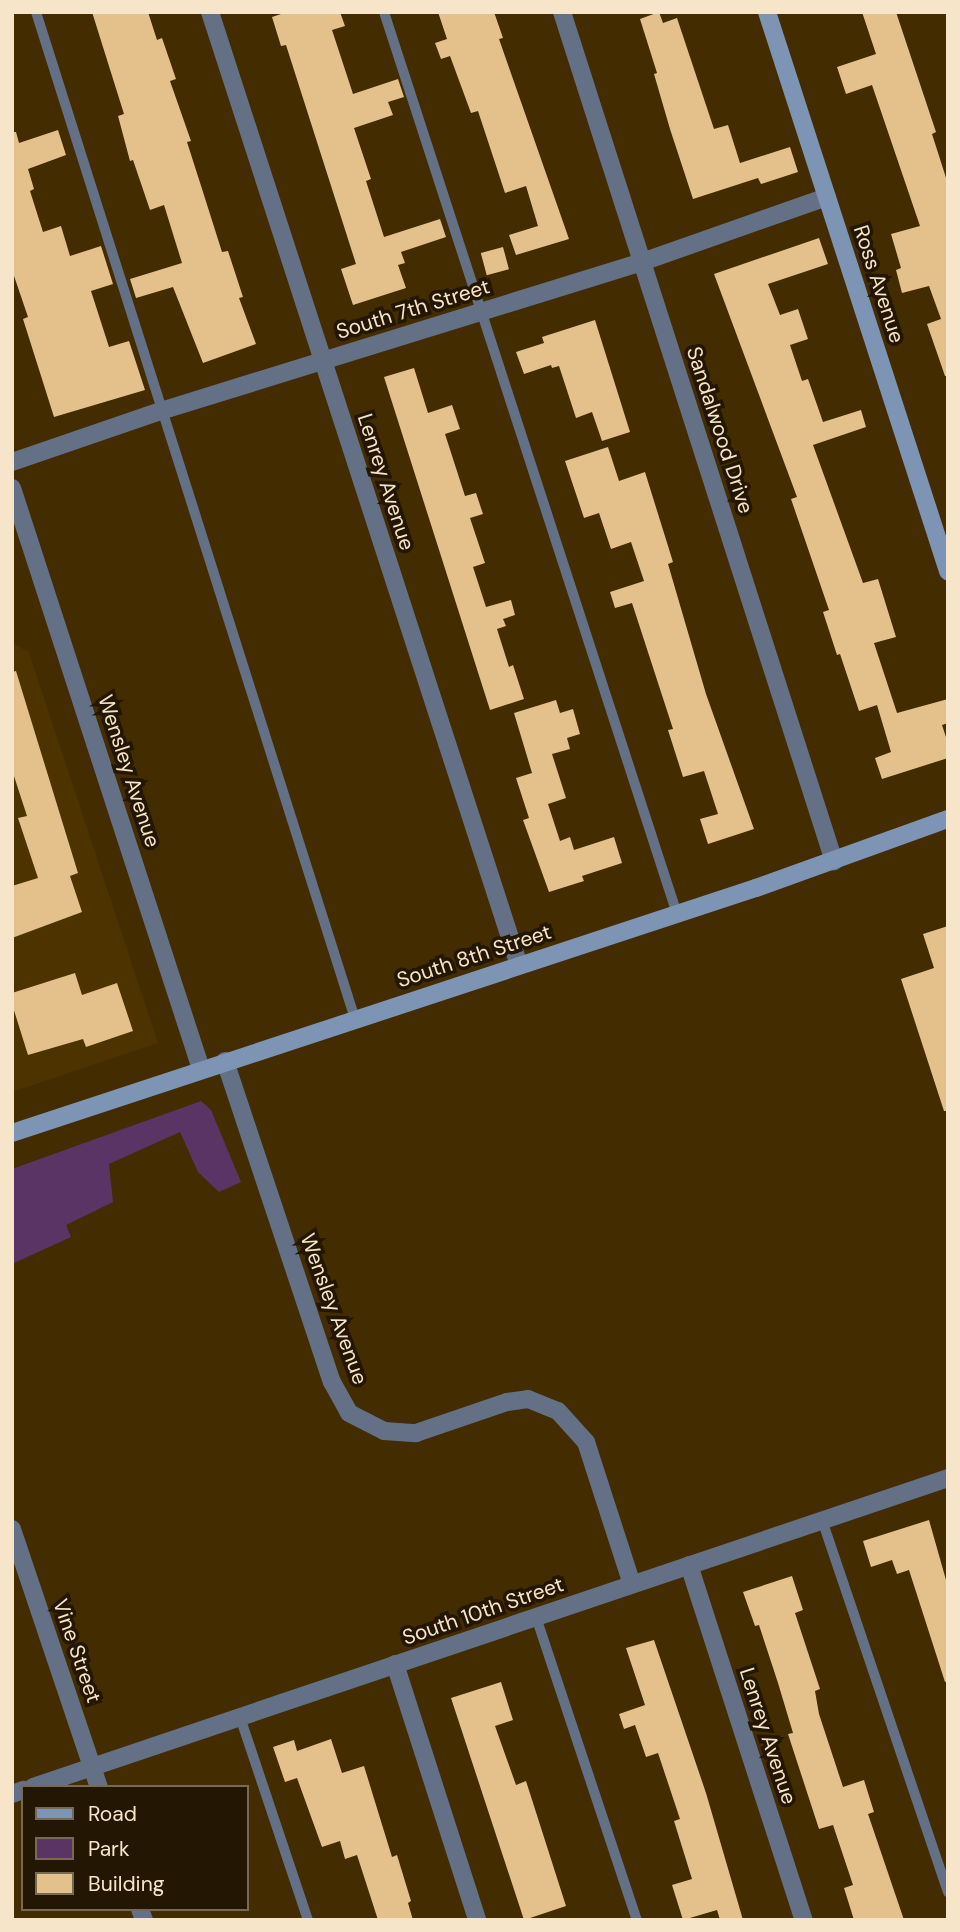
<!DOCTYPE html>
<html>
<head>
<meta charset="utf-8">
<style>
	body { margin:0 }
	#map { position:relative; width:960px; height:1932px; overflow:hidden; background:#422c00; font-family:"DM Sans",sans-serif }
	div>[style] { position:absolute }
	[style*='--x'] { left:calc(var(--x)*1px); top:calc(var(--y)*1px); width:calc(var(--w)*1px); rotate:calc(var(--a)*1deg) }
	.built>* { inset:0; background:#4c3300 }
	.green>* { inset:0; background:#5a3465 }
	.building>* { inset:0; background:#e4c18a; transform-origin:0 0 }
	.lane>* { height:10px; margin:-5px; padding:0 5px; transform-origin:5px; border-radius:5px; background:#637085 }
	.street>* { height:18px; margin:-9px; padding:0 9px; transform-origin:9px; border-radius:9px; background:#637085 }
	.secondary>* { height:18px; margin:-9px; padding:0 9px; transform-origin:9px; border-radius:9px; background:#7e94b5 }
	span { translate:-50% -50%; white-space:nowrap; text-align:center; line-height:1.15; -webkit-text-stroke:7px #231602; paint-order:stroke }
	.street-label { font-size:21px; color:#f7e5ca }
	.frame { position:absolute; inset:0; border:14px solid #f7e5ca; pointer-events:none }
	.legend { position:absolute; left:21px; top:1785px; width:228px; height:126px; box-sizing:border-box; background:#231602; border:2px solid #786952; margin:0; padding:9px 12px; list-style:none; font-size:21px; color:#f7e5ca }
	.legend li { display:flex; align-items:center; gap:14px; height:35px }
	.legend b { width:35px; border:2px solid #786952 }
</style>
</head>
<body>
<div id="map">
	<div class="built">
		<i style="clip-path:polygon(12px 643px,29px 652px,158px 1043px,12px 1092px)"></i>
	</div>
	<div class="green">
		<i style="clip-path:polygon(201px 1101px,211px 1110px,241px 1182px,219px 1192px,198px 1172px,180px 1132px,109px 1164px,113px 1202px,66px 1225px,71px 1237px,12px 1264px,12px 1169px)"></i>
	</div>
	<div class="building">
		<i style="clip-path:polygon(92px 12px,148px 12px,157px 40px,162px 38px,176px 79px,170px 81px,191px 141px,187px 142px,203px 192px,222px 252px,228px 251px,243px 297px,239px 298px,256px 344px,203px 363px,173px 287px,136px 298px,130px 279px,182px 263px,164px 205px,150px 210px,133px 160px,130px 161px,118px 116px,124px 114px)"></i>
		<i style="clip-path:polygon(287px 12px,340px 12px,345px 26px,332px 30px,353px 94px,398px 79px,404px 97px,388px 102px,393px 115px,354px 128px,371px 179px,366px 181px,384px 237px,440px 219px,446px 237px,401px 252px,405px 263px,398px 265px,406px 288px,353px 305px,341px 269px,356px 264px,286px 45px,281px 46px,272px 17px)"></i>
		<i style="clip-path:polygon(438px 12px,494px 12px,503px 38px,499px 39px,569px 239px,516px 255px,509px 235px,538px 226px,526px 186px,505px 193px,478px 111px,471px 113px,450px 56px,441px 59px,435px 43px,447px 39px)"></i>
		<i style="clip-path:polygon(659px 12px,663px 23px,677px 18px,714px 129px,728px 125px,740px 163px,790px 147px,798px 172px,761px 184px,758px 178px,693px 199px,670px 129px,654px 74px,657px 73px,640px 19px)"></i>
		<i style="clip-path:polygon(862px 12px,896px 12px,936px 132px,932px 134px,948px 184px,948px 376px,945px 376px,927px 324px,941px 319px,929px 286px,902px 293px,896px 270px,901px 268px,891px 234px,920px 226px,872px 85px,846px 94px,837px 67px,876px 54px)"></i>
		<i style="clip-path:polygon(58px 130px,66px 155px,28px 169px,34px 189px,30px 191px,43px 232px,61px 226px,70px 256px,101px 246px,113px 284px,91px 291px,109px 347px,129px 341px,145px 390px,54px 417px,23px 319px,28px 317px,12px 270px,12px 132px,16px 132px,19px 143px)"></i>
		<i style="clip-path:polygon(819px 238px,828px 264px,768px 284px,780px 315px,798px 309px,808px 339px,790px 345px,802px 381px,808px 379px,823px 422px,861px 410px,866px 427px,813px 445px,863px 583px,878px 579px,896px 637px,874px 643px,897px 713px,948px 699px,948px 723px,942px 725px,948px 743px,948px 758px,882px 779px,875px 758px,891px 752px,877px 705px,859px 711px,840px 654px,837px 655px,823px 612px,829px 610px,791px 499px,797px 497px,714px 274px)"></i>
		<i style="left:503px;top:247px;width:23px;height:23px;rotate:75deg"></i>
		<i style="clip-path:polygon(595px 320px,630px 432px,602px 441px,592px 412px,576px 418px,559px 366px,552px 368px,551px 365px,524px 374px,516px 352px,544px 343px,542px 337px)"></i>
		<i style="clip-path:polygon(414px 368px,428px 413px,452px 405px,460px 429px,445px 434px,465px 496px,476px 493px,483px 514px,470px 518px,485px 563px,473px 567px,486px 607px,511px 600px,515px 615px,503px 619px,506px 626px,497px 629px,509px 667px,513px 665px,524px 699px,490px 710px,384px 377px)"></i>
		<i style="clip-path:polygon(608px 447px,619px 481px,645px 472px,673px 562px,668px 564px,706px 694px,754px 829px,708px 844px,700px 819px,718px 814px,704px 771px,683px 777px,668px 730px,673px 729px,632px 603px,615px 608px,610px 592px,644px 581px,631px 542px,611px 549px,599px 513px,584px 518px,565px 461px)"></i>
		<i style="clip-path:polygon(16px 671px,78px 873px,70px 876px,82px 912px,12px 938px,12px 886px,38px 878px,18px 818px,27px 816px,12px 770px,12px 672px)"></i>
		<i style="clip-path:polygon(556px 700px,560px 713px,573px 709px,580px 734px,567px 738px,570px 749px,552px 754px,566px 798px,548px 804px,560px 841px,570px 837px,574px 850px,614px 837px,622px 863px,582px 876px,584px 881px,549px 892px,523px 820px,529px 818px,516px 778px,532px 773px,514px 713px)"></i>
		<i style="clip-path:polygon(948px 926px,948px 1111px,944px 1111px,901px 979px,934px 968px,923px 934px)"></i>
		<i style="clip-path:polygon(75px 973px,82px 995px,117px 983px,133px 1031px,86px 1047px,83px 1039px,28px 1055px,12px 1004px,12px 993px)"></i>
		<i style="clip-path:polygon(929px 1520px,948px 1587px,948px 1681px,945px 1682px,909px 1570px,897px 1574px,892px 1560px,871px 1567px,863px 1541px)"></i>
		<i style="clip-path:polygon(792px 1576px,803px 1610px,795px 1613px,820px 1689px,815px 1691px,819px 1714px,843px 1787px,864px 1780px,874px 1812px,868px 1814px,904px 1920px,854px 1920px,844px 1888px,853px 1885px,833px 1825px,819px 1829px,788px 1734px,793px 1733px,778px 1683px,759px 1625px,755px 1626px,743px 1592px)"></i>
		<i style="clip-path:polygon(654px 1640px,706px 1793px,743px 1920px,720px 1920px,717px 1910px,683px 1920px,672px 1885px,692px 1879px,674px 1821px,680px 1819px,658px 1753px,646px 1757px,635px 1725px,624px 1729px,619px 1714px,645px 1705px,626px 1648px)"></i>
		<i style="clip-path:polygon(501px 1682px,513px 1720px,495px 1726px,516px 1785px,526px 1781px,566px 1906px,524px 1920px,451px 1698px)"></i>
		<i style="clip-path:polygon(331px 1739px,342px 1773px,364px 1766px,392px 1857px,397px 1855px,411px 1901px,408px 1903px,413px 1920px,378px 1920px,357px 1855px,345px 1859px,340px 1841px,322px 1847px,297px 1778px,285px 1782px,273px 1747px,294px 1740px,297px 1751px)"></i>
	</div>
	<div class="lane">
		<i style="--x:36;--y:12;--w:1056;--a:72.42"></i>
		<i style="--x:384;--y:12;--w:948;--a:72"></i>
		<i style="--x:822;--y:1520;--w:393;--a:71.3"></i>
		<i style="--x:536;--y:1617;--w:319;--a:71.6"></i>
		<i style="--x:240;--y:1717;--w:214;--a:71.5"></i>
	</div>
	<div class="street">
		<i style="--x:210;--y:12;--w:1002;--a:72.04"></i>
		<i style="--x:562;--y:12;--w:892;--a:72.24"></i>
		<i style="--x:12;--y:462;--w:161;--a:-18.9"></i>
		<i style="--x:164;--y:410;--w:500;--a:-17.2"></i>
		<i style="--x:642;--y:262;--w:196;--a:-19.4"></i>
		<i style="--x:12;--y:488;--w:611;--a:71.98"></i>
		<i style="--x:225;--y:1061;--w:338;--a:71.6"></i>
		<i style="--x:332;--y:1382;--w:35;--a:61"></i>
		<i style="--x:349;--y:1413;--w:39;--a:27"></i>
		<i style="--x:384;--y:1431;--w:32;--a:4"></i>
		<i style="--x:416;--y:1433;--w:96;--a:-18.8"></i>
		<i style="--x:507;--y:1402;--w:21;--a:-8"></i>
		<i style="--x:528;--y:1399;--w:32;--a:22"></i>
		<i style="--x:558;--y:1411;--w:42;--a:47.9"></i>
		<i style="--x:586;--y:1442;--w:149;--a:72.1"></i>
		<i style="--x:12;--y:1529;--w:272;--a:71.4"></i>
		<i style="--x:689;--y:1565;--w:373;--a:72.1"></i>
		<i style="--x:395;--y:1664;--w:269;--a:72.2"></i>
		<i style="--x:33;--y:1787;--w:966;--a:-18.66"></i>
		<i style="--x:12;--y:1794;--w:12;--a:-20"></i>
		<i style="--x:140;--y:1909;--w:12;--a:70"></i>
	</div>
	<div class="secondary">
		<i style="--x:767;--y:12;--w:588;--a:72.06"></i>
		<i style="--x:12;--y:1133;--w:783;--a:-18.23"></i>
		<i style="--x:756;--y:888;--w:204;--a:-19.8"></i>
	</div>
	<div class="street-label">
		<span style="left:879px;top:284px;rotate:72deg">Ross Avenue</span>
		<span style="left:413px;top:309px;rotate:-17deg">South 7th Street</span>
		<span style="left:720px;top:430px;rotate:72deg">Sandalwood Drive</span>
		<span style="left:386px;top:482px;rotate:72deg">Lenrey Avenue</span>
		<span style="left:129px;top:771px;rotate:72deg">Wensley Avenue</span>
		<span style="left:474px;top:956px;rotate:-18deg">South 8th Street</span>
		<span style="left:334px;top:1309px;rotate:70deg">Wensley Avenue</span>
		<span style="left:483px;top:1611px;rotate:-19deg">South 10th Street</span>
		<span style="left:77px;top:1651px;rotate:71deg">Vine Street</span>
		<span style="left:768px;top:1736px;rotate:72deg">Lenrey Avenue</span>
	</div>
	<div class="frame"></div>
	<ul class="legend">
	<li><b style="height:9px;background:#7e94b5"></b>Road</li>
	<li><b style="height:19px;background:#5a3465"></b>Park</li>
	<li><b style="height:19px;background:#e4c18a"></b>Building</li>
	</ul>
</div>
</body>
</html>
